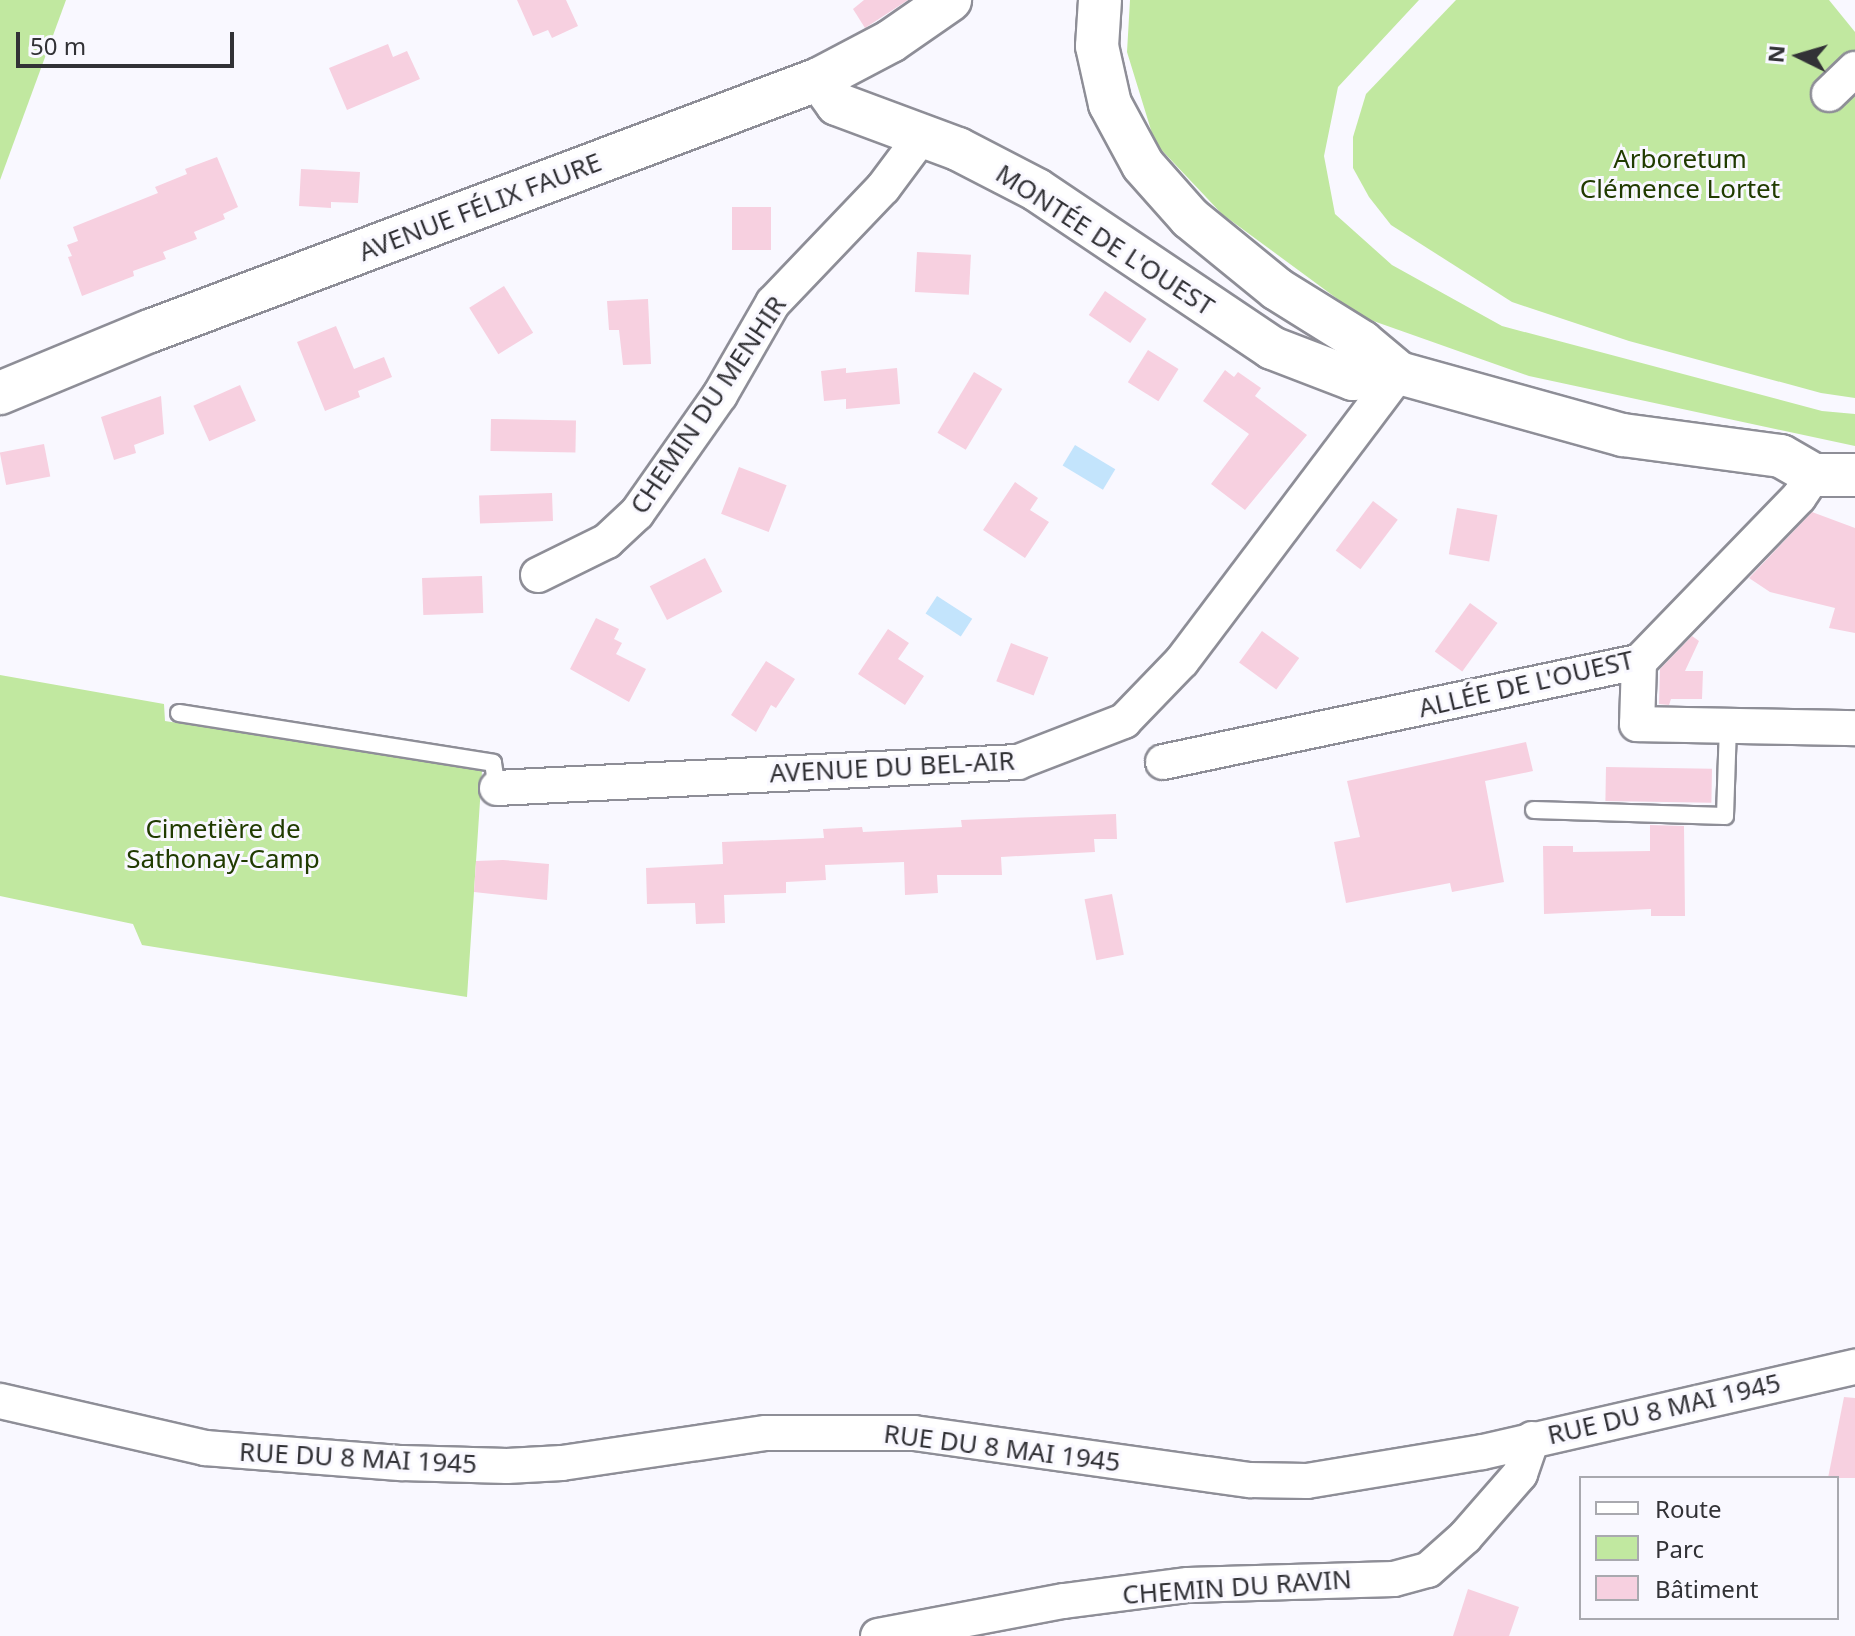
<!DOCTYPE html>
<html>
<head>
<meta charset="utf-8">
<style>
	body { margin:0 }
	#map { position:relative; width:1855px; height:1636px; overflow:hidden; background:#f9f8ff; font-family:"Noto Sans",sans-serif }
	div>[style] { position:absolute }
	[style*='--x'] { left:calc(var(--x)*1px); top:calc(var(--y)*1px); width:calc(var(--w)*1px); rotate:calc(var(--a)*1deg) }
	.green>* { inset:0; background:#c1e8a0 }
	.water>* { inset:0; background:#c3e4fc; transform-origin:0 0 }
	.building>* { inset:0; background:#f7d0e0; transform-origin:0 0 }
	.roads { filter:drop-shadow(2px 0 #8e8e97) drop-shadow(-2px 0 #8e8e97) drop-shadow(0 2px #8e8e97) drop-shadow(0 -2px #8e8e97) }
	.service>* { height:16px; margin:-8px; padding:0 8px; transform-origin:8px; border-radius:8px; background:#fff }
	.minor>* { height:34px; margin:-17px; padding:0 17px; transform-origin:17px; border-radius:17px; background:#fff }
	.tertiary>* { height:42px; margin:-21px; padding:0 21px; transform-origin:21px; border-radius:21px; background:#fff }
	span { translate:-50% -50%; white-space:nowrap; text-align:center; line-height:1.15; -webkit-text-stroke:6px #f9f8ff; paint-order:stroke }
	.park-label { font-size:26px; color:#203b00 }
	.street-label { font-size:26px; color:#323236 }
	.legend { position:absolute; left:1579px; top:1476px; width:260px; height:144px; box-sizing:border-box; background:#f9f8ff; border:2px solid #a9a9af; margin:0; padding:10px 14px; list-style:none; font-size:24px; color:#323236 }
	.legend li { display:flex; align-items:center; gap:16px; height:40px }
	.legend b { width:40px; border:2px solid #a9a9af }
	.north { position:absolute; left:1759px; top:16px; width:80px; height:80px; -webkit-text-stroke:6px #f9f8ff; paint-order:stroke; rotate:275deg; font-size:22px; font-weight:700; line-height:32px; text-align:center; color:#323236 }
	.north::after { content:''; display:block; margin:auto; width:28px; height:36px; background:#323236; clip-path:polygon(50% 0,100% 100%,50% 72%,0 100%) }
	.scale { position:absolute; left:16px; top:32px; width:218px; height:36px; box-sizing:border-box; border:4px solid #323236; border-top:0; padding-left:10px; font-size:24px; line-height:28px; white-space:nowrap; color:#323236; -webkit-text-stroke:6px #f9f8ff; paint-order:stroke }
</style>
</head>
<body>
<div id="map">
	<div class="green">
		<i style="clip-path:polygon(0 0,66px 0,0 180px)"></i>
		<i style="clip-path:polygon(1130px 0,1419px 0,1338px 87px,1324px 156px,1335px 214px,1392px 265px,1502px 326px,1822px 411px,1855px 414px,1855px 446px,1529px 376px,1362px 317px,1222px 214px,1155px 143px,1127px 52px)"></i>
		<i style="clip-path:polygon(1456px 0,1829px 0,1855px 32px,1855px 398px,1821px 393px,1629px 341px,1512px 302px,1391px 225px,1369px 197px,1353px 168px,1353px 137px,1366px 94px)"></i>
		<i style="clip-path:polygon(0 675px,164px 704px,165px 721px,482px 771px,467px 997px,142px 945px,133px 924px,0 896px)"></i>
	</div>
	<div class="water">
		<i style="left:1075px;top:445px;width:47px;height:24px;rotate:31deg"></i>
		<i style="left:937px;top:596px;width:42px;height:21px;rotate:33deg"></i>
	</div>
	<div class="building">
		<i style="clip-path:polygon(517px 0,566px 0,578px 26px,552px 38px,548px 30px,533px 36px)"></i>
		<i style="clip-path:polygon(864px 0,908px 0,865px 28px,853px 9px)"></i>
		<i style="clip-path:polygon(388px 44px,393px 57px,407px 51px,420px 79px,347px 110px,329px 68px)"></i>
		<i style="clip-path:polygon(217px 157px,238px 207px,223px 214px,225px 219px,194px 232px,197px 239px,163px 252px,166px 259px,133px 271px,134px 276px,82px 296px,68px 257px,72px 256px,67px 245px,78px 241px,73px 227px,158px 193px,155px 187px,187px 174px,185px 169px)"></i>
		<i style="clip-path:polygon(301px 169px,360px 172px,358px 203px,331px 202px,331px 208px,299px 206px)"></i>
		<i style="left:732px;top:207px;width:39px;height:43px"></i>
		<i style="left:917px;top:252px;width:54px;height:40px;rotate:3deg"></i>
		<i style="left:504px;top:286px;width:55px;height:41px;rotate:58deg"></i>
		<i style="left:1105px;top:291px;width:50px;height:29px;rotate:34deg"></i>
		<i style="clip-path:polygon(648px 299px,651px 364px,623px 365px,619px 330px,609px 330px,607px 301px)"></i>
		<i style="clip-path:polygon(336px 326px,354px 369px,384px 357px,392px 377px,358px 391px,360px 397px,325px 411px,297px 342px)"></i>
		<i style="left:1148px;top:350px;width:36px;height:38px;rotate:32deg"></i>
		<i style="clip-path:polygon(846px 368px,846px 373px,897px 368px,900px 404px,846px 409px,846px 399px,824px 401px,821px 371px)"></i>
		<i style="clip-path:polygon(1225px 370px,1234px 377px,1238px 372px,1261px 388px,1255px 396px,1307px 435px,1245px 510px,1211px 484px,1249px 434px,1203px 401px)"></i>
		<i style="left:974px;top:372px;width:33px;height:71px;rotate:31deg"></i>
		<i style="left:240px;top:385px;width:39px;height:51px;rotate:66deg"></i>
		<i style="clip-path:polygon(161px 396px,164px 434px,134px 445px,136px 453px,114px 460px,101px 417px)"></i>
		<i style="left:491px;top:419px;width:85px;height:32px;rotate:1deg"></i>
		<i style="left:44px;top:444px;width:33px;height:45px;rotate:79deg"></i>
		<i style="left:739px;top:467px;width:51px;height:50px;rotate:21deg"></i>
		<i style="clip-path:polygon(1015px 482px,1038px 498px,1030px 510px,1049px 522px,1025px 558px,983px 530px)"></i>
		<i style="left:552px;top:493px;width:28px;height:73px;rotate:88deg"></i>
		<i style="left:1373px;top:501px;width:31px;height:62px;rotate:37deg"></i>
		<i style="left:1457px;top:508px;width:41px;height:47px;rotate:10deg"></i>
		<i style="clip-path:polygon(1812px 512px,1855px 528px,1855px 633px,1829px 628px,1835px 608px,1770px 592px,1749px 578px)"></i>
		<i style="left:705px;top:558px;width:38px;height:62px;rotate:63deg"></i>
		<i style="left:482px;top:576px;width:37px;height:60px;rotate:88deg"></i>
		<i style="left:1470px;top:603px;width:34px;height:60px;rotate:36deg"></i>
		<i style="clip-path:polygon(596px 618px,619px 629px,614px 639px,622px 643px,616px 654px,646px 669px,629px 702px,570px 669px)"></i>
		<i style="clip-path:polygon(888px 629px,909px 643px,898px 659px,924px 676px,905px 705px,858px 674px)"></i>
		<i style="left:1262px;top:631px;width:46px;height:39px;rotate:36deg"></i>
		<i style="clip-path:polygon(1692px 636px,1699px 641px,1685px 671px,1703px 671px,1702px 699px,1671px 699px,1669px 705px,1659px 704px,1660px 669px)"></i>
		<i style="left:1011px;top:643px;width:40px;height:41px;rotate:21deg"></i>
		<i style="clip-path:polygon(766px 661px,795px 679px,776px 708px,771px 705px,756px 732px,731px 715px)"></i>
		<i style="clip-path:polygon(1526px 742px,1533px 771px,1485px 781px,1504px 882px,1452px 892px,1450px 883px,1346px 903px,1334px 842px,1360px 837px,1347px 781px)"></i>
		<i style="left:1606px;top:767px;width:106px;height:34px;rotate:1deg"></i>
		<i style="clip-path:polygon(1116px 814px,1117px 839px,1094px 839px,1095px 852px,1001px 857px,1002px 875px,937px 875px,938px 893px,905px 895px,904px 862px,825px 865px,826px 880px,786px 882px,786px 893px,724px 895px,725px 923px,696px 924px,695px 903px,647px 904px,646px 868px,723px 864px,722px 842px,824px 838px,823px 829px,862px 827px,863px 832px,962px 827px,961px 820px)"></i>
		<i style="clip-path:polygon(1650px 825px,1684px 826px,1685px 916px,1651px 916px,1651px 909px,1544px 914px,1543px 846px,1573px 846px,1573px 852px,1650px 851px)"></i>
		<i style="clip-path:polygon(503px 860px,549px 864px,547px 900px,474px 892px,476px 861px)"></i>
		<i style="left:1112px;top:894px;width:62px;height:28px;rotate:79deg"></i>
		<i style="clip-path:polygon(1844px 1397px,1855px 1398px,1855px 1478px,1828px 1478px)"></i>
		<i style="clip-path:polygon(1468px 1589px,1519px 1607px,1509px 1636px,1453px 1636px)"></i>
	</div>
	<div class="roads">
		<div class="service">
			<i style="--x:179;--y:713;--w:318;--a:9"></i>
			<i style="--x:493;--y:763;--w:25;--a:81"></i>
			<i style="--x:1534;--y:810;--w:191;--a:1.8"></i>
			<i style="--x:1725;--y:816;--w:91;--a:-88.1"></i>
		</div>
		<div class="minor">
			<i style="--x:1829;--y:94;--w:36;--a:-44"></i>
			<i style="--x:538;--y:575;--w:77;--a:-26.2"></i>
			<i style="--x:607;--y:541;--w:41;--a:-43"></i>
			<i style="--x:637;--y:513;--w:144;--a:-54.9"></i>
			<i style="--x:720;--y:395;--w:106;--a:-60.1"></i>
			<i style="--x:773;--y:303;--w:159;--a:-46.3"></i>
			<i style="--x:883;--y:188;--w:64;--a:-53.3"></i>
			<i style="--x:1639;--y:662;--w:62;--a:91.8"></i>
			<i style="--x:1637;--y:724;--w:218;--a:1.1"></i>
			<i style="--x:1163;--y:762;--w:486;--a:-11.9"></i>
			<i style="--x:1639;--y:662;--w:230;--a:-45.9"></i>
			<i style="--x:1799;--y:497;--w:27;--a:-56"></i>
			<i style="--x:497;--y:788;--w:522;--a:-2.86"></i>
			<i style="--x:1018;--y:762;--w:114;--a:-21.1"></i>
			<i style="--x:1124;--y:721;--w:83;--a:-46"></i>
			<i style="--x:1182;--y:661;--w:361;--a:-53"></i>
			<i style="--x:0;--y:1401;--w:210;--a:12.9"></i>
			<i style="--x:205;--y:1448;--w:198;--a:4.4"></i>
			<i style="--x:402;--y:1463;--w:105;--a:1.6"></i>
			<i style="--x:507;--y:1466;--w:55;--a:-3.1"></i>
			<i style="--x:562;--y:1463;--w:206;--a:-8.4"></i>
			<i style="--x:766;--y:1433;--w:148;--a:0"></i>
			<i style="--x:914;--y:1433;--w:339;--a:8"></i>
			<i style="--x:1250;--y:1480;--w:57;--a:1"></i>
			<i style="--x:1307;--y:1481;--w:178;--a:-9.4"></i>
			<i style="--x:1483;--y:1452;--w:382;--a:-12.9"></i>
			<i style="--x:878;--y:1636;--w:189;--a:-10.7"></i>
			<i style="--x:1064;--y:1601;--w:125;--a:-7.4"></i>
			<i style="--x:1188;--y:1585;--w:206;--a:-1.7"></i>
			<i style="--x:1394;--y:1579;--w:35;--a:-15"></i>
			<i style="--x:1428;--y:1570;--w:50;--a:-41.7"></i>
			<i style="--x:1465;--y:1537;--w:84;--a:-48.9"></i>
			<i style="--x:1520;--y:1474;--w:37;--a:-71"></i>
		</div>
		<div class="tertiary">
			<i style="--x:1100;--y:0;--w:46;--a:93.7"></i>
			<i style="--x:1097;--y:46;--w:59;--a:77.4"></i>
			<i style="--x:1110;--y:104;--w:69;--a:61.6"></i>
			<i style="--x:1143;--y:165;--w:71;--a:48.4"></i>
			<i style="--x:1190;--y:218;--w:112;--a:39.2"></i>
			<i style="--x:1277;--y:289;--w:100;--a:31.9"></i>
			<i style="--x:1362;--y:342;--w:48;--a:40"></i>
			<i style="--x:1399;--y:373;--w:232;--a:15.5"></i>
			<i style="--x:1623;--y:435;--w:159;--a:7.6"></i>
			<i style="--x:1781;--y:456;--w:38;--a:30"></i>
			<i style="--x:1814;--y:475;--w:41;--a:0"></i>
			<i style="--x:819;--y:79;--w:31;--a:54"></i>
			<i style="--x:837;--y:104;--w:129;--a:20.4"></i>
			<i style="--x:958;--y:149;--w:89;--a:27.4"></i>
			<i style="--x:1037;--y:190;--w:283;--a:33.9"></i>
			<i style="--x:1272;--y:348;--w:87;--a:20.9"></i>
			<i style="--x:1353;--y:379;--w:46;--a:-7.4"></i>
			<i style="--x:0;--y:393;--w:162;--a:-22.5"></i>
			<i style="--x:150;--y:331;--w:715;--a:-20.64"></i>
			<i style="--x:819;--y:79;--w:81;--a:-27.8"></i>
			<i style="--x:891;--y:41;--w:72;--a:-34.8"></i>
		</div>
	</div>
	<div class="park-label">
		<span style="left:1680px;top:174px">Arboretum<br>Clémence Lortet</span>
		<span style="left:223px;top:844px">Cimetière de<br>Sathonay-Camp</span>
	</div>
	<div class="street-label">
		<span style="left:480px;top:207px;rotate:-21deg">AVENUE FÉLIX FAURE</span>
		<span style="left:1105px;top:240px;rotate:33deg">MONTÉE DE L'OUEST</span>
		<span style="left:708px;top:405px;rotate:-56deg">CHEMIN DU MENHIR</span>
		<span style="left:1526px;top:684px;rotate:-13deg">ALLÉE DE L'OUEST</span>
		<span style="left:892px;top:767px;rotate:-3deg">AVENUE DU BEL-AIR</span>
		<span style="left:1664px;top:1409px;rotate:-13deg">RUE DU 8 MAI 1945</span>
		<span style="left:1002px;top:1448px;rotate:7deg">RUE DU 8 MAI 1945</span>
		<span style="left:358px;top:1458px;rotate:3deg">RUE DU 8 MAI 1945</span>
		<span style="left:1237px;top:1587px;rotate:-4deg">CHEMIN DU RAVIN</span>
	</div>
	<ul class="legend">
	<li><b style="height:10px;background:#fff"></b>Route</li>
	<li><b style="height:22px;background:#c1e8a0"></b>Parc</li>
	<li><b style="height:22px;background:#f7d0e0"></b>Bâtiment</li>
	</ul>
	<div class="north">N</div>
	<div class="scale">50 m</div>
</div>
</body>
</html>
